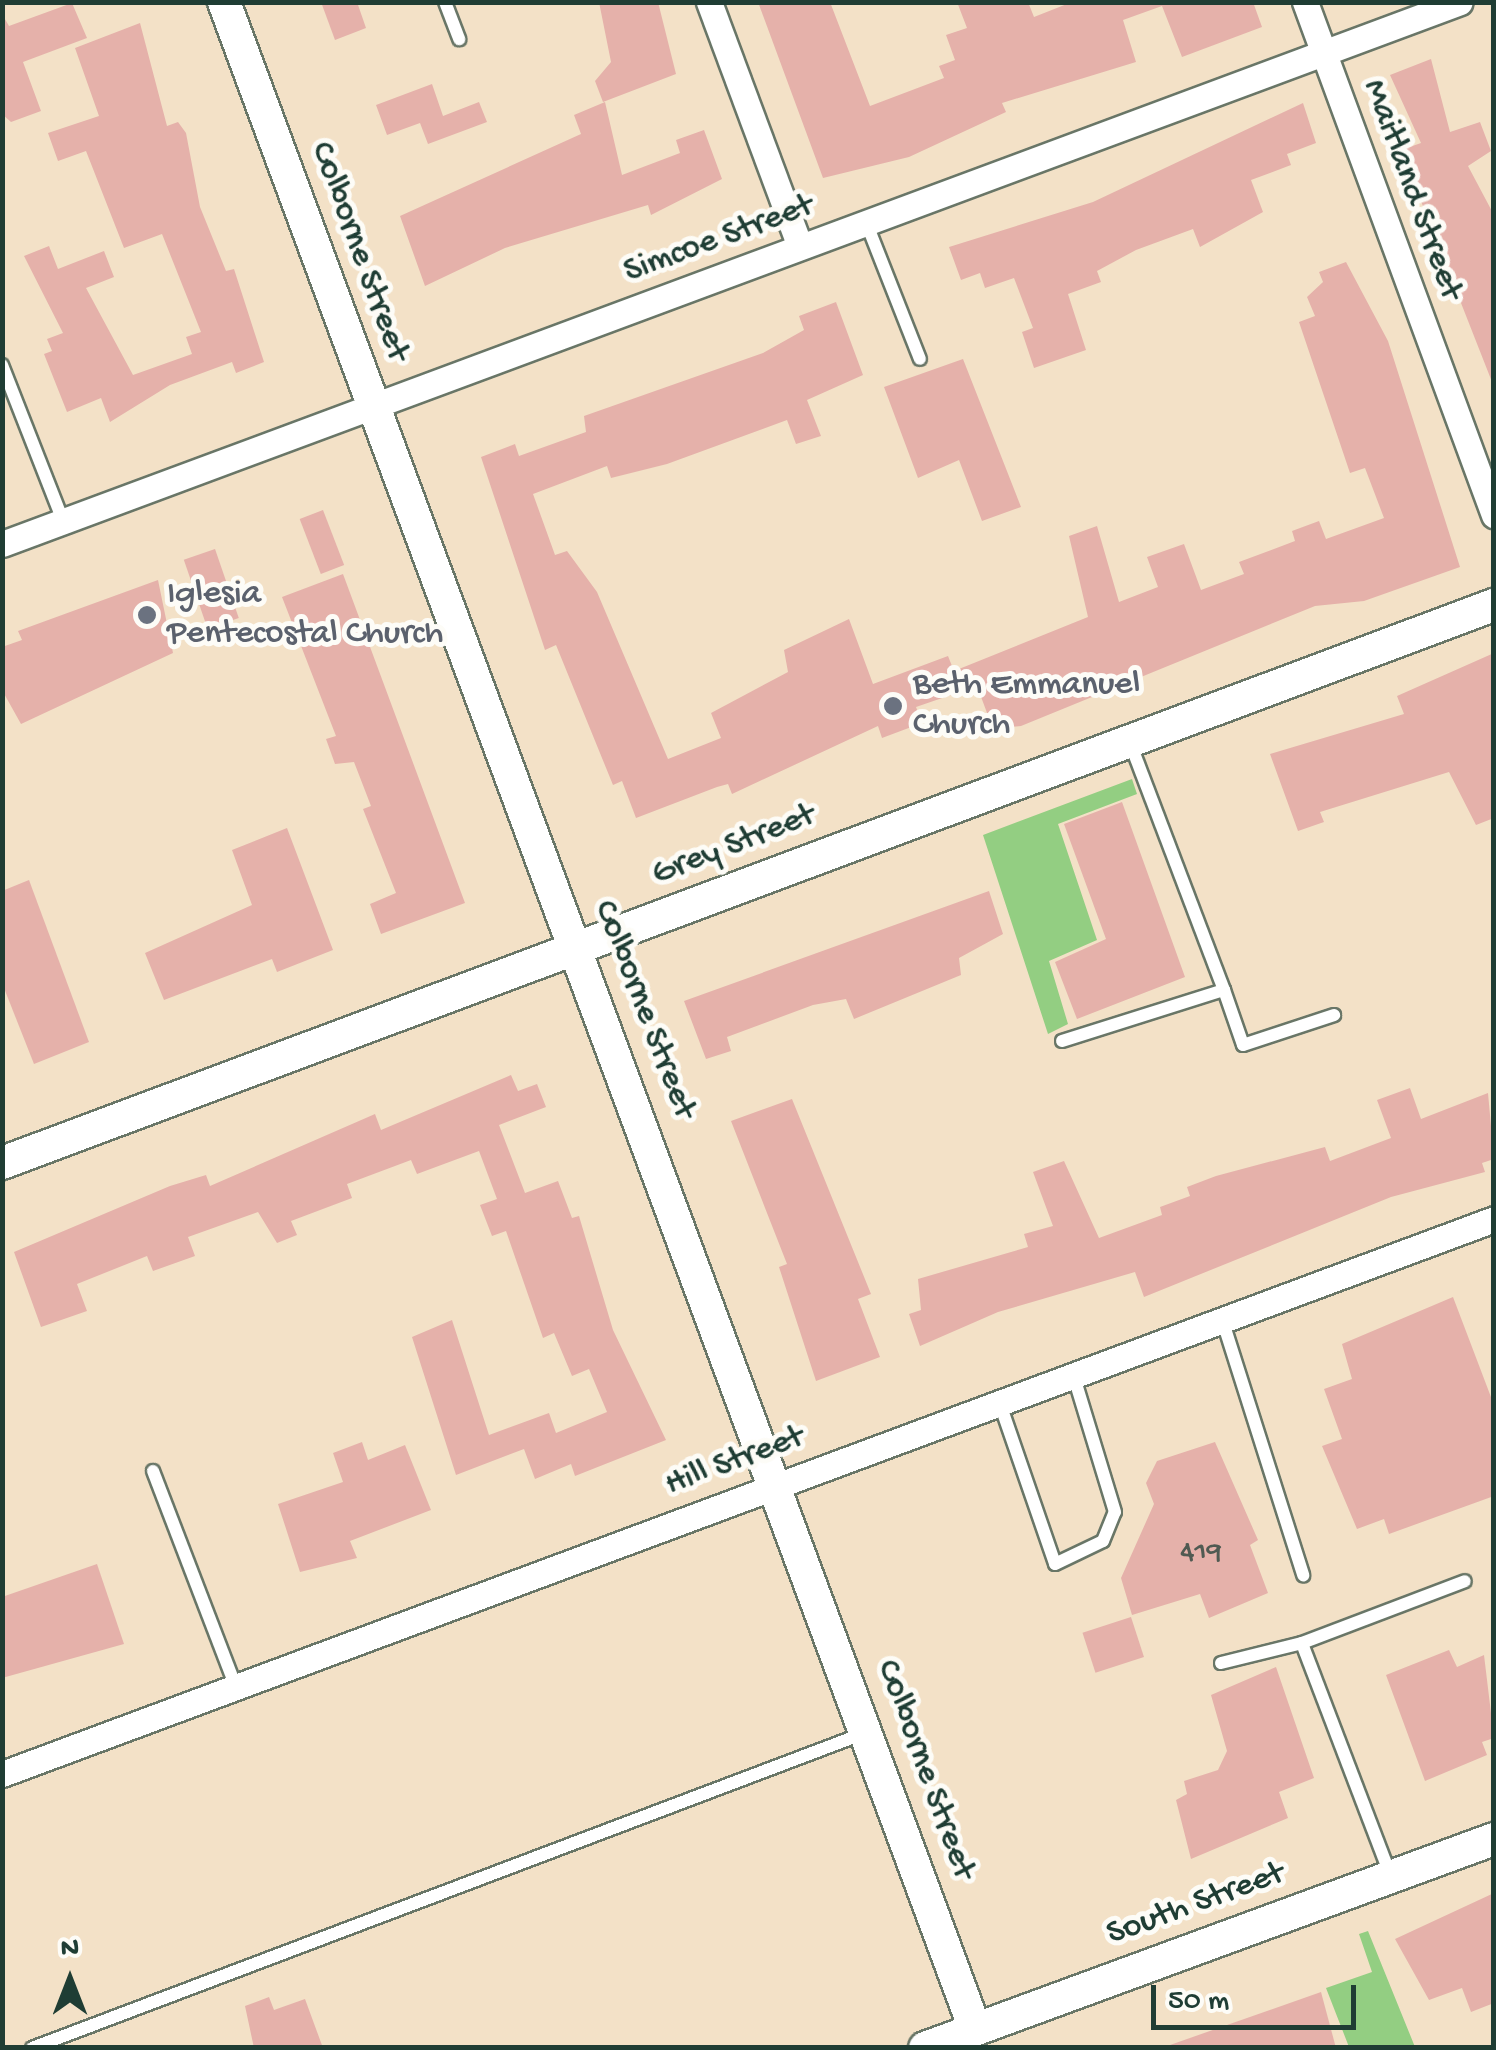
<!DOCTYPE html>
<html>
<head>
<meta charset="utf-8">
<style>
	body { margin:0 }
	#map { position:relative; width:1496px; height:2050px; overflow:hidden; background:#f3e1c7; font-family:"Gochi Hand",sans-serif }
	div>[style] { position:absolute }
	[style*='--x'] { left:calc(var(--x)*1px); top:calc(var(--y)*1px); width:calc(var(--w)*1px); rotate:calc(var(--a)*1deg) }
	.green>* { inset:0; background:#93ce82 }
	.building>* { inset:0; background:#e5b1aa; transform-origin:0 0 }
	.roads { filter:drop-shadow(2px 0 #697667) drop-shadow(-2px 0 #697667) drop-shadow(0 2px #697667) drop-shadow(0 -2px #697667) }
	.service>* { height:12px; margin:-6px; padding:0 6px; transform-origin:6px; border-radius:6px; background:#fff }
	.minor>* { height:25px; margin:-12.5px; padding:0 12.5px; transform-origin:12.5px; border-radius:12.5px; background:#fff }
	.tertiary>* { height:32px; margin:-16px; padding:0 16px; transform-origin:16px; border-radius:16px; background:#fff }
	.dots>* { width:28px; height:28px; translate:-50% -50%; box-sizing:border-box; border:5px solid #fdfcf7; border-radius:50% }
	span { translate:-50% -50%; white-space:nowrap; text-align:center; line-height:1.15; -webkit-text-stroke:10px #fdfcf7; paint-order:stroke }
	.number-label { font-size:30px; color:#505a52 }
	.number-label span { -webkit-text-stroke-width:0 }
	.street-label { font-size:35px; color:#1f3d34 }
	.worship-label { font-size:35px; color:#5b616d }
	.left { translate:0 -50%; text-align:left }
	.frame { position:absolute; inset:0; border:5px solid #1f3d34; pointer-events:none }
	.north { position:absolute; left:20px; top:1930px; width:100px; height:100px; -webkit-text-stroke:8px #fdfcf7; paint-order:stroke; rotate:0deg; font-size:28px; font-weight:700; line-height:40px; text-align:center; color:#1f3d34 }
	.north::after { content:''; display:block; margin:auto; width:35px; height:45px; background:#1f3d34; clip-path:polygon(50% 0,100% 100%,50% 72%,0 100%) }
	.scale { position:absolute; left:1151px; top:1985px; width:205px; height:45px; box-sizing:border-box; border:5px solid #1f3d34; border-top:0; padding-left:12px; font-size:30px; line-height:35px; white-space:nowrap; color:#1f3d34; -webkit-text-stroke:8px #fdfcf7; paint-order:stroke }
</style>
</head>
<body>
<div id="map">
	<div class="green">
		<i style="clip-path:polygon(1132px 779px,1137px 794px,1058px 824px,1097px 940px,1049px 961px,1068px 1024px,1048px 1034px,983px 835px)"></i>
		<i style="clip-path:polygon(1368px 1931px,1415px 2047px,1349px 2047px,1326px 1988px,1372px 1972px,1359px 1934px)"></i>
	</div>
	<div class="building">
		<i style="clip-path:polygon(321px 2px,357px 2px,366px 28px,335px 40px)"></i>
		<i style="clip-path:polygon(599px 2px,658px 2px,676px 74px,603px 102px,595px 81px,611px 62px)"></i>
		<i style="clip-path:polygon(758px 2px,830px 2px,870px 106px,944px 78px,939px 66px,955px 60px,946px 35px,967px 28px,957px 2px,1028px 2px,1034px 17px,1072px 2px,1253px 2px,1262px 27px,1182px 57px,1162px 6px,1123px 20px,1136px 62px,1002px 103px,1006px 112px,909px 157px,823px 178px)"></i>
		<i style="clip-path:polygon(72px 3px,87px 38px,23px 62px,41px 111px,11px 122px,2px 114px,2px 14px,9px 26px)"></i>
		<i style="clip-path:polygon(140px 23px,167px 126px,178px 122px,186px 133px,200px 207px,226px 271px,234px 269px,264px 362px,236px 373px,232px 362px,170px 385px,110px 422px,101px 398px,67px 412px,44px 354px,52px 351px,47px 339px,63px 333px,24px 256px,49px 246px,58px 269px,104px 251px,114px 277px,86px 288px,133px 375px,192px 354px,186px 337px,201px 332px,162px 234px,124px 248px,86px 151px,58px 161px,48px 133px,99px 116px,75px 48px)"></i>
		<i style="clip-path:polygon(1431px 59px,1450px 132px,1480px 122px,1491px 151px,1468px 166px,1494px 215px,1494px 387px,1408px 168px,1404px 149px,1421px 143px,1390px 75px)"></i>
		<i style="clip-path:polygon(432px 84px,443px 116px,479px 102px,487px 122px,428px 144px,420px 123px,387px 135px,376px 105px)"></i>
		<i style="clip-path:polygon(605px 102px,622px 175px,680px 153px,676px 140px,704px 130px,722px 179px,651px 215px,648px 205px,505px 248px,425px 286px,400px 216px,581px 134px,574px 115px)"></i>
		<i style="clip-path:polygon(1303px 103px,1316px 143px,1287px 154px,1291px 165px,1251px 180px,1263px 212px,1200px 247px,1193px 229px,1136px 250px,1097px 271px,1101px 282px,1068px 294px,1086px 350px,1034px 368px,1022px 332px,1033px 328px,1014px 278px,985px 288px,980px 273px,961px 280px,949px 247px,1093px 202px)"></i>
		<i style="clip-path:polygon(1346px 262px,1388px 341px,1460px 567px,1364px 601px,1315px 606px,1021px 726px,993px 729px,977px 686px,916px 707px,922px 723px,882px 738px,878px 726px,732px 794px,728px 784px,717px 787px,636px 818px,622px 781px,613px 785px,556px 645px,545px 650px,481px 457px,515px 444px,519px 456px,586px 432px,584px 416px,763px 353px,804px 330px,799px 316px,836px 302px,863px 375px,807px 400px,821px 436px,796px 444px,787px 420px,667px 464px,611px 478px,607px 466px,533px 494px,555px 555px,567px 551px,597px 592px,668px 759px,721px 738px,711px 713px,788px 672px,784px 650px,849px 619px,873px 684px,948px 656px,954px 671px,1088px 617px,1069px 536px,1097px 526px,1119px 602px,1158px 587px,1147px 557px,1184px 544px,1201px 590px,1244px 574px,1239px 562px,1295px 541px,1292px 531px,1319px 521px,1326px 539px,1384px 518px,1365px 468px,1350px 473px,1299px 322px,1315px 316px,1307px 297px,1323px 282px,1319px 272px)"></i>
		<i style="clip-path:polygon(963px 359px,1021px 507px,982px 521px,959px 460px,918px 478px,884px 387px)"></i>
		<i style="left:323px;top:510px;width:59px;height:25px;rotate:69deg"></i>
		<i style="left:215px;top:549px;width:73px;height:33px;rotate:71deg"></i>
		<i style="clip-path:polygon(343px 574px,465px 903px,381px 934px,370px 904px,396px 893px,363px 809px,371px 806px,354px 762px,335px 764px,326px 739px,336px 736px,282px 597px)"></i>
		<i style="clip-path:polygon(158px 580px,173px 653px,21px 724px,2px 690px,2px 647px,22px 640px,18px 631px)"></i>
		<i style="clip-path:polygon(1494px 653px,1494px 818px,1476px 825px,1449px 772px,1320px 812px,1324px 822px,1298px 831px,1270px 754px,1404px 714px,1397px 696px)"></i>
		<i style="clip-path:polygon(1122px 802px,1185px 977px,1077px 1019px,1055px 962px,1106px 939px,1064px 824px)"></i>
		<i style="clip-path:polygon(287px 828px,333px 950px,277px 972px,272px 959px,164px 1000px,145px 953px,252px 905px,232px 850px)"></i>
		<i style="clip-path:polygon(29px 880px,89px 1042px,34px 1064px,2px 983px,2px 891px)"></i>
		<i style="clip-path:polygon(989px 891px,1003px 934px,959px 958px,961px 975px,854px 1019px,846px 999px,813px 1005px,727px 1037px,731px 1051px,706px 1059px,684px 1001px)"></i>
		<i style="clip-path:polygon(511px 1075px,518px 1091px,537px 1084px,546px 1107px,499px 1125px,525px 1193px,558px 1181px,572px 1218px,579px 1216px,613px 1330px,666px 1440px,575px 1476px,571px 1464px,535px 1479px,524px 1449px,456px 1475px,412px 1337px,452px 1320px,489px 1435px,549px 1413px,556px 1433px,607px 1412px,589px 1369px,572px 1376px,554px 1333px,543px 1338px,506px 1231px,492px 1236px,480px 1205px,497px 1199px,479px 1151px,417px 1174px,411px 1160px,347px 1184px,352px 1198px,291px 1221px,297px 1235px,277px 1243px,258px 1212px,188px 1237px,195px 1256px,153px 1271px,147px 1256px,77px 1284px,87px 1311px,41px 1327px,14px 1252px,170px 1186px,206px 1175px,210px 1186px,375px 1114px,381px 1130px)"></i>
		<i style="clip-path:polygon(1410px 1088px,1421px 1119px,1488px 1093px,1494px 1159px,1482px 1163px,1485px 1172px,1391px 1197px,1144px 1297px,1135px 1272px,998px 1312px,920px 1346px,909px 1314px,921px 1310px,918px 1279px,1028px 1247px,1024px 1234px,1053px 1226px,1033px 1172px,1064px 1161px,1099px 1238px,1162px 1215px,1160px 1207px,1190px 1196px,1187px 1187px,1216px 1176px,1325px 1147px,1330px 1161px,1391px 1138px,1377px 1100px)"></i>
		<i style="clip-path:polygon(792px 1099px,871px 1294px,858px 1299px,880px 1357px,816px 1381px,779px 1267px,787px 1264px,731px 1121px)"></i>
		<i style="clip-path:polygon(1453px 1297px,1494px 1405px,1494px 1496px,1389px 1534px,1384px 1519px,1357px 1529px,1322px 1446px,1342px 1439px,1324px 1389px,1352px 1379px,1342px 1344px)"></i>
		<i style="clip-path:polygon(362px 1442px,368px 1460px,405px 1445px,431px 1510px,350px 1541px,357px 1558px,300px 1572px,278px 1504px,343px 1482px,333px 1453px)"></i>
		<i style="clip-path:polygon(1215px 1442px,1258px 1540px,1250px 1545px,1268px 1593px,1209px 1618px,1200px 1594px,1132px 1615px,1121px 1578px,1154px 1504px,1146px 1483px,1157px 1461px)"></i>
		<i style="clip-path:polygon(97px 1564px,124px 1644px,2px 1678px,2px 1597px)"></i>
		<i style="left:1131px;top:1617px;width:42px;height:51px;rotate:72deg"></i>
		<i style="clip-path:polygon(1449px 1650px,1457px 1667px,1484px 1655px,1494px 1738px,1482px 1742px,1487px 1755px,1425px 1781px,1386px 1675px)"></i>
		<i style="clip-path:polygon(1276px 1667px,1314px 1778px,1279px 1792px,1288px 1818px,1191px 1859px,1176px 1800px,1187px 1794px,1184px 1781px,1218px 1770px,1227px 1751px,1211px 1695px)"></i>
		<i style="clip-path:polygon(1494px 1893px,1494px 2003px,1471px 2012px,1462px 1988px,1429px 2000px,1395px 1939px)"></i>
		<i style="clip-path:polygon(1321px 1992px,1336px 2048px,1170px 2048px,1170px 2045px)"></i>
		<i style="clip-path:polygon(269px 1997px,274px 2010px,305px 1999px,323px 2048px,254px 2048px,245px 2006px)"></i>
	</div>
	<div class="roads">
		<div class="service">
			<i style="--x:445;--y:2;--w:40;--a:69"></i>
			<i style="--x:866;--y:222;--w:147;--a:68.5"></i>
			<i style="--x:2;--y:365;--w:168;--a:68.6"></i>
			<i style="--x:1224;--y:990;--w:58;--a:70.9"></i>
			<i style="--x:1243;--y:1045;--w:96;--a:-18.2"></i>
			<i style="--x:1062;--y:1041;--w:170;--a:-17.5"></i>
			<i style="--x:1224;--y:990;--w:264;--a:-110.8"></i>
			<i style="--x:1222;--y:1319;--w:269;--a:72.4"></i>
			<i style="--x:999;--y:1401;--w:172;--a:71"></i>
			<i style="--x:1055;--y:1564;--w:53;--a:-25.6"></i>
			<i style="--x:1103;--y:1541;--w:31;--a:-68"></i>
			<i style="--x:1115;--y:1512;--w:144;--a:-106.9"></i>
			<i style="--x:153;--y:1471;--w:231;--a:69"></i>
			<i style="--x:1221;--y:1663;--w:83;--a:-13.9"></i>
			<i style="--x:1390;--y:1874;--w:247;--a:-110.9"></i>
			<i style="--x:1302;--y:1643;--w:174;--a:-20.8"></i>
			<i style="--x:32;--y:2048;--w:887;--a:-20.72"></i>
		</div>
		<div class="minor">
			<i style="--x:709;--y:2;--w:261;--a:69.6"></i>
			<i style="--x:1305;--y:2;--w:547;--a:69.78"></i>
			<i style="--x:2;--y:544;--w:1555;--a:-20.39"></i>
			<i style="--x:2;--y:1774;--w:1592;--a:-20.4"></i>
		</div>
		<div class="tertiary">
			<i style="--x:224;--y:2;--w:2162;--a:69.67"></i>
			<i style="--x:2;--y:1163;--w:1593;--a:-20.51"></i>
			<i style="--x:925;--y:2048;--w:606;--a:-20.17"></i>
		</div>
	</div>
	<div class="dots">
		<i style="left:147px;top:615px;background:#6b7280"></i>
		<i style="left:893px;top:706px;background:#6b7280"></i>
	</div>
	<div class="number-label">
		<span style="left:1201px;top:1554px">419</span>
	</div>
	<div class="street-label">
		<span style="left:1411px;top:190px;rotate:70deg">Maitland Street</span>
		<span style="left:719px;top:240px;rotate:-20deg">Simcoe Street</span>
		<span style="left:358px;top:252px;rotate:70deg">Colborne Street</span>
		<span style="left:734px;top:846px;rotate:-21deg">Grey Street</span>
		<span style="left:643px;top:1010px;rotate:69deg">Colborne Street</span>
		<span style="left:735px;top:1462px;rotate:-20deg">Hill Street</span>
		<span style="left:924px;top:1770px;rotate:70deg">Colborne Street</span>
		<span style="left:1196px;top:1905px;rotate:-20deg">South Street</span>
	</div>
	<div class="worship-label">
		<span class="left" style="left:167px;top:615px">Iglesia<br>Pentecostal Church</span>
		<span class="left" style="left:913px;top:706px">Beth Emmanuel<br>Church</span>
	</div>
	<div class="frame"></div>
	<div class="north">N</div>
	<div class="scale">50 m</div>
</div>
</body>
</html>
